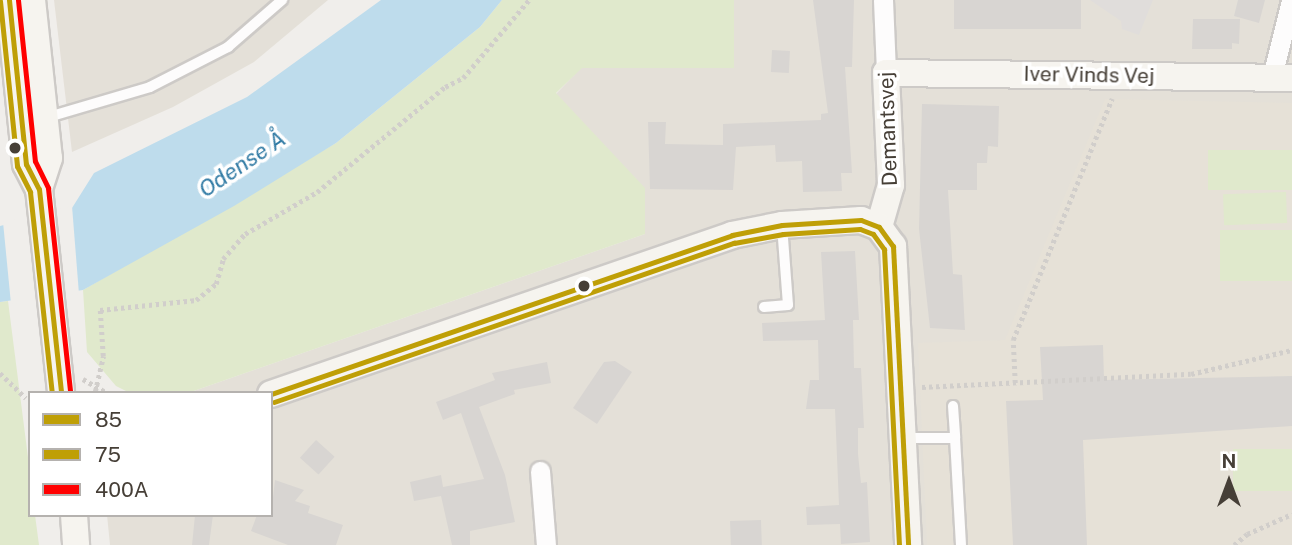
<!DOCTYPE html>
<html>
<head>
<meta charset="utf-8">
<style>
	body { margin:0 }
	#map { position:relative; width:1292px; height:545px; overflow:hidden; background:#f0eeeb; font-family:"Public Sans",sans-serif }
	div>[style] { position:absolute }
	[style*='--x'] { left:calc(var(--x)*1px); top:calc(var(--y)*1px); width:calc(var(--w)*1px); rotate:calc(var(--a)*1deg) }
	.residential>* { inset:0; background:#e4e0d8 }
	.education>* { inset:0; background:#e6e1d7 }
	.green>* { inset:0; background:#e0e9cc; transform-origin:0 0 }
	.parking>* { inset:0; background:#e0dddb }
	.water>* { inset:0; background:#bedcec }
	.pier>* { inset:0; background:#f0eeeb }
	.building>* { inset:0; background:#d8d5d2; transform-origin:0 0 }
	.path>* { height:4.5px; margin-top:-2.25px; transform-origin:0; background:repeating-linear-gradient(90deg,#d1cecb 0 3.5px,transparent 0 7px) }
	.roads { filter:drop-shadow(2px 0 #cdcac7) drop-shadow(-2px 0 #cdcac7) drop-shadow(0 2px #cdcac7) drop-shadow(0 -2px #cdcac7) }
	.lane>* { height:10px; margin:-5px; padding:0 5px; transform-origin:5px; border-radius:5px; background:#fdfcfc }
	.street>* { height:19px; margin:-9.5px; padding:0 9.5px; transform-origin:9.5px; border-radius:9.5px; background:#fdfcfc }
	.secondary>* { height:26px; margin:-13px; padding:0 13px; transform-origin:13px; border-radius:13px; background:#f6f4ef }
	.bus-1>* { height:5px; margin:-2.5px; padding:0 2.5px; transform-origin:2.5px; border-radius:2.5px; background:#bf9f06 }
	.bus-2>* { height:5px; margin:-2.5px; padding:0 2.5px; transform-origin:2.5px; border-radius:2.5px; background:#bf9f06 }
	.bus-3>* { height:5px; margin:-2.5px; padding:0 2.5px; transform-origin:2.5px; border-radius:2.5px; background:#f00 }
	.dots>* { width:19px; height:19px; translate:-50% -50%; box-sizing:border-box; border:4px solid #fff; border-radius:50% }
	span { translate:-50% -50%; white-space:nowrap; text-align:center; line-height:1.15; -webkit-text-stroke:7px #fff; paint-order:stroke }
	.street-label { font-size:21px; color:#463f37 }
	.water-label { font-size:23px; color:#337ca5; font-style:italic }
	.legend { position:absolute; left:28px; top:391px; width:245px; height:126px; box-sizing:border-box; background:#fff; border:2px solid #b5b2af; margin:0; padding:9px 12px; list-style:none; font-size:21px; color:#463f37 }
	.legend li { display:flex; align-items:center; gap:14px; height:35px }
	.legend b { width:35px; border:2px solid #b5b2af }
	.north { position:absolute; left:1194px; top:447px; width:70px; height:70px; -webkit-text-stroke:5px #fff; paint-order:stroke; rotate:0deg; font-size:19px; font-weight:700; line-height:28px; text-align:center; color:#463f37 }
	.north::after { content:''; display:block; margin:auto; width:24px; height:32px; background:#463f37; clip-path:polygon(50% 0,100% 100%,50% 72%,0 100%) }
</style>
</head>
<body>
<div id="map">
	<div class="residential">
		<i style="clip-path:polygon(54px 0,328px 0,254px 62px,173px 107px,72px 152px)"></i>
		<i style="clip-path:polygon(734px 0,1292px 0,1292px 545px,110px 545px,107px 515px,271px 515px,271px 393px,188px 393px,645px 234px,644px 188px,556px 94px,581px 68px,734px 68px)"></i>
	</div>
	<div class="education">
		<i style="clip-path:polygon(1105px 99px,1292px 103px,1292px 545px,927px 545px,918px 343px,1005px 340px)"></i>
	</div>
	<div class="green">
		<i style="clip-path:polygon(502px 0,734px 0,734px 68px,582px 68px,556px 93px,645px 188px,645px 234px,188px 393px,130px 393px,116px 386px,87px 352px,83px 290px,336px 143px,480px 27px)"></i>
		<i style="left:1292px;top:150px;width:40px;height:84px;rotate:90deg"></i>
		<i style="left:1286px;top:192px;width:31px;height:63px;rotate:88deg"></i>
		<i style="left:1292px;top:230px;width:51px;height:72px;rotate:90deg"></i>
		<i style="clip-path:polygon(8px 301px,30px 473px,30px 515px,35px 515px,39px 545px,0 545px,0 302px)"></i>
		<i style="left:1292px;top:449px;width:42px;height:59px;rotate:90deg"></i>
	</div>
	<div class="parking">
		<i style="clip-path:polygon(1090px 0,1153px 0,1139px 35px,1122px 29px,1121px 21px)"></i>
	</div>
	<div class="water">
		<i style="clip-path:polygon(381px 0,502px 0,480px 27px,336px 143px,234px 206px,83px 290px,0 302px,0 226px,72px 208px,94px 173px,247px 97px)"></i>
	</div>
	<div class="pier">
		<i style="clip-path:polygon(72px 206px,79px 294px,11px 304px,3px 222px)"></i>
	</div>
	<div class="building">
		<i style="clip-path:polygon(813px 0,854px 0,852px 67px,845px 67px,852px 173px,841px 173px,842px 191px,803px 192px,802px 161px,776px 162px,775px 145px,736px 147px,733px 190px,650px 189px,648px 122px,666px 122px,665px 144px,723px 145px,723px 124px,821px 120px,821px 114px,828px 113px)"></i>
		<i style="left:954px;top:0;width:127px;height:29px"></i>
		<i style="clip-path:polygon(1238px 0,1265px 0,1259px 23px,1234px 16px)"></i>
		<i style="clip-path:polygon(1193px 19px,1240px 19px,1239px 44px,1232px 43px,1232px 49px,1192px 49px)"></i>
		<i style="left:772px;top:50px;width:18px;height:22px;rotate:3deg"></i>
		<i style="clip-path:polygon(922px 104px,999px 106px,998px 147px,988px 146px,987px 163px,977px 163px,977px 190px,948px 190px,953px 274px,962px 275px,965px 330px,930px 328px,919px 229px)"></i>
		<i style="clip-path:polygon(855px 251px,859px 320px,853px 320px,854px 368px,861px 368px,864px 428px,858px 428px,858px 454px,861px 483px,867px 482px,870px 542px,841px 544px,840px 524px,807px 525px,806px 507px,839px 505px,835px 409px,806px 409px,810px 380px,819px 380px,818px 340px,763px 341px,762px 323px,825px 320px,821px 252px)"></i>
		<i style="clip-path:polygon(1103px 345px,1104px 380px,1292px 376px,1292px 426px,1083px 440px,1087px 545px,1013px 545px,1006px 401px,1043px 400px,1040px 347px)"></i>
		<i style="clip-path:polygon(615px 361px,632px 372px,597px 424px,573px 408px,604px 362px)"></i>
		<i style="clip-path:polygon(547px 362px,551px 383px,514px 390px,515px 394px,479px 407px,505px 475px,515px 522px,470px 531px,470px 545px,452px 545px,441px 496px,414px 501px,410px 482px,441px 475px,443px 487px,484px 479px,461px 413px,443px 420px,436px 402px,495px 380px,492px 373px)"></i>
		<i style="left:316px;top:440px;width:25px;height:24px;rotate:42deg"></i>
		<i style="clip-path:polygon(275px 480px,304px 490px,295px 501px,310px 506px,308px 513px,343px 525px,336px 545px,288px 545px,251px 531px,257px 515px,271px 515px)"></i>
		<i style="clip-path:polygon(195px 515px,213px 515px,209px 545px,192px 545px)"></i>
		<i style="left:761px;top:520px;width:25px;height:31px;rotate:88deg"></i>
	</div>
	<div class="path">
		<i style="--x:0;--y:373;--w:36;--a:44"></i>
		<i style="--x:83;--y:379;--w:28;--a:30"></i>
		<i style="--x:1015;--y:383;--w:43;--a:-92.7"></i>
		<i style="--x:1013;--y:340;--w:261;--a:-67.7"></i>
		<i style="--x:922;--y:387;--w:269;--a:-2.8"></i>
		<i style="--x:1191;--y:374;--w:104;--a:-13.4"></i>
		<i style="--x:95;--y:392;--w:37;--a:-77"></i>
		<i style="--x:103;--y:356;--w:46;--a:-93.7"></i>
		<i style="--x:100;--y:310;--w:97;--a:-5.9"></i>
		<i style="--x:196;--y:300;--w:26;--a:-39"></i>
		<i style="--x:216;--y:284;--w:26;--a:-74"></i>
		<i style="--x:223;--y:259;--w:33;--a:-49"></i>
		<i style="--x:245;--y:234;--w:83;--a:-30.3"></i>
		<i style="--x:317;--y:192;--w:166;--a:-39.4"></i>
		<i style="--x:445;--y:87;--w:20;--a:-27"></i>
		<i style="--x:463;--y:78;--w:102;--a:-49.8"></i>
		<i style="--x:1234;--y:545;--w:17;--a:-40"></i>
		<i style="--x:1247;--y:534;--w:49;--a:-24"></i>
	</div>
	<div class="roads">
		<div class="lane">
			<i style="--x:45;--y:118;--w:109;--a:-16.4"></i>
			<i style="--x:150;--y:87;--w:88;--a:-27.1"></i>
			<i style="--x:228;--y:47;--w:72;--a:-41"></i>
			<i style="--x:764;--y:307;--w:24;--a:-5"></i>
			<i style="--x:788;--y:305;--w:79;--a:-94.3"></i>
			<i style="--x:953;--y:406;--w:32;--a:86"></i>
			<i style="--x:903;--y:438;--w:52;--a:0"></i>
			<i style="--x:955;--y:438;--w:107;--a:86.8"></i>
		</div>
		<div class="street">
			<i style="--x:883;--y:0;--w:73;--a:87.6"></i>
			<i style="--x:1272;--y:77;--w:79;--a:-76.1"></i>
			<i style="--x:540;--y:471;--w:74;--a:85.4"></i>
		</div>
		<div class="secondary">
			<i style="--x:9;--y:0;--w:165;--a:84.1"></i>
			<i style="--x:26;--y:164;--w:28;--a:63"></i>
			<i style="--x:39;--y:189;--w:205;--a:83.8"></i>
			<i style="--x:32;--y:0;--w:159;--a:83.9"></i>
			<i style="--x:49;--y:158;--w:33;--a:108"></i>
			<i style="--x:879;--y:227;--w:44;--a:-74.1"></i>
			<i style="--x:891;--y:185;--w:112;--a:-92.6"></i>
			<i style="--x:886;--y:73;--w:406;--a:0.7"></i>
			<i style="--x:271;--y:394;--w:488;--a:-19"></i>
			<i style="--x:732;--y:235;--w:51;--a:-11.3"></i>
			<i style="--x:782;--y:225;--w:79;--a:-3.6"></i>
			<i style="--x:861;--y:220;--w:19;--a:21"></i>
			<i style="--x:879;--y:227;--w:24;--a:54"></i>
			<i style="--x:893;--y:246;--w:299;--a:87.1"></i>
			<i style="--x:74;--y:515;--w:30;--a:86"></i>
		</div>
	</div>
	<div class="bus-1">
		<i style="--x:9;--y:0;--w:165;--a:84.1"></i>
		<i style="--x:26;--y:164;--w:28;--a:63"></i>
		<i style="--x:39;--y:189;--w:205;--a:83.8"></i>
		<i style="--x:271;--y:394;--w:488;--a:-19"></i>
		<i style="--x:732;--y:235;--w:51;--a:-11.3"></i>
		<i style="--x:782;--y:225;--w:79;--a:-3.6"></i>
		<i style="--x:861;--y:220;--w:19;--a:21"></i>
		<i style="--x:879;--y:227;--w:24;--a:54"></i>
		<i style="--x:893;--y:246;--w:299;--a:87.1"></i>
	</div>
	<div class="bus-2">
		<i style="--x:0;--y:1;--w:166;--a:84.1"></i>
		<i style="--x:17;--y:166;--w:29;--a:63"></i>
		<i style="--x:30;--y:192;--w:202;--a:83.8"></i>
		<i style="--x:274;--y:402;--w:487;--a:-19.1"></i>
		<i style="--x:734;--y:243;--w:50;--a:-10.4"></i>
		<i style="--x:783;--y:234;--w:77;--a:-3.7"></i>
		<i style="--x:860;--y:229;--w:14;--a:21"></i>
		<i style="--x:873;--y:234;--w:19;--a:54"></i>
		<i style="--x:884;--y:249;--w:296;--a:87.1"></i>
	</div>
	<div class="bus-3">
		<i style="--x:18;--y:0;--w:162;--a:84"></i>
		<i style="--x:35;--y:161;--w:30;--a:64"></i>
		<i style="--x:48;--y:188;--w:205;--a:83.8"></i>
	</div>
	<div class="dots">
		<i style="left:15px;top:148px;background:#463f37"></i>
		<i style="left:584px;top:286px;background:#463f37"></i>
	</div>
	<div class="street-label">
		<span style="left:1089px;top:75px;rotate:1deg">Iver Vinds Vej</span>
		<span style="left:888px;top:129px;rotate:-92deg">Demantsvej</span>
	</div>
	<div class="water-label">
		<span style="left:242px;top:164px;rotate:-34deg">Odense Å</span>
	</div>
	<ul class="legend">
	<li><b style="height:9px;background:#bf9f06"></b>85</li>
	<li><b style="height:9px;background:#bf9f06"></b>75</li>
	<li><b style="height:9px;background:#f00"></b>400A</li>
	</ul>
	<div class="north">N</div>
</div>
</body>
</html>
